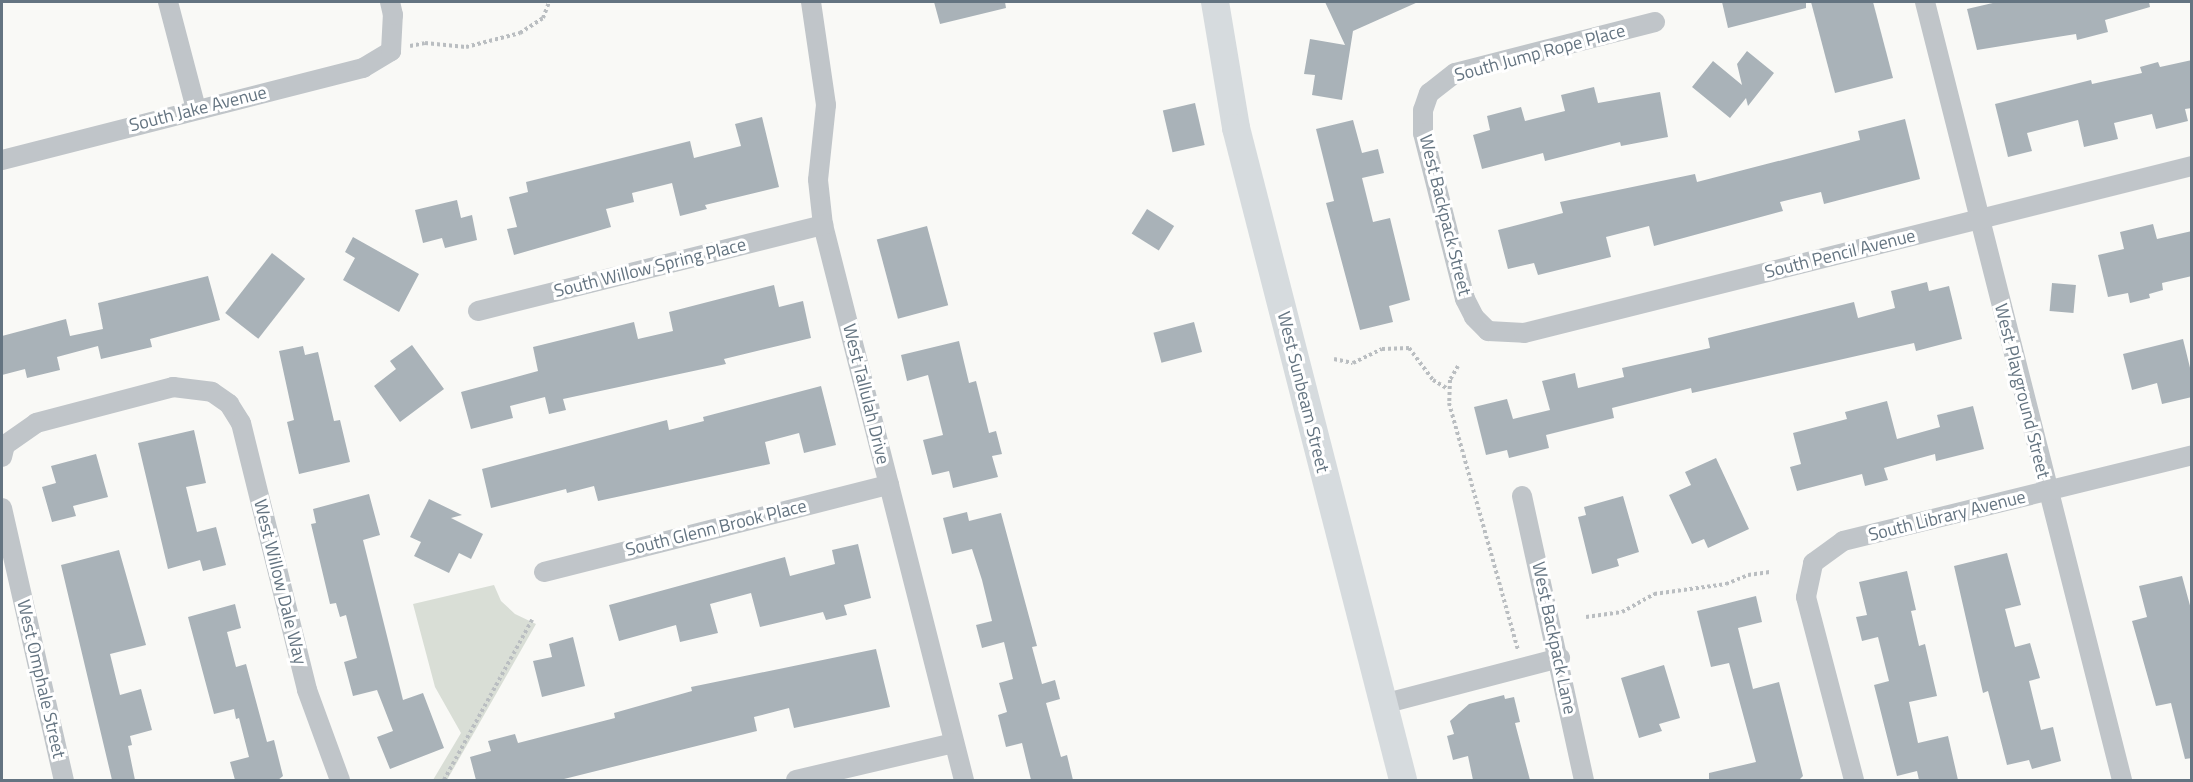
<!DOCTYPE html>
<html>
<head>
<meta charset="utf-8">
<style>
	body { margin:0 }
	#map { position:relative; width:2193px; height:782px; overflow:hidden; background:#f9f9f6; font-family:"Titillium Web",sans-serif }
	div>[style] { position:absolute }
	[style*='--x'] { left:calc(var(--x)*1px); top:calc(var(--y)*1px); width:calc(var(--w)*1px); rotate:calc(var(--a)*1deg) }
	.green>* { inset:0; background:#d9ded6 }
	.building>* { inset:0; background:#a9b2b8; transform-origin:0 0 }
	.path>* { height:4px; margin-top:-2px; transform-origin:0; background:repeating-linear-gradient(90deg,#babec1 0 3px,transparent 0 6px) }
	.street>* { height:20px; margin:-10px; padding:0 10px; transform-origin:10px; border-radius:10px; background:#c0c5c9 }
	.secondary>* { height:28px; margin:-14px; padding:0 14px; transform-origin:14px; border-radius:14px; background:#d6dbde }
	span { translate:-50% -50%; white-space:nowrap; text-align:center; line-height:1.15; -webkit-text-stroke:6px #fff; paint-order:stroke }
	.street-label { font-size:18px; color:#647481 }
	.frame { position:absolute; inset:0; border:3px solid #647481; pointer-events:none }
</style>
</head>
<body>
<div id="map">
	<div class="green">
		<i style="clip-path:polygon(494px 585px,501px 601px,515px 614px,536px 624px,447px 780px,433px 780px,461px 733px,435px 687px,413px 604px)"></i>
	</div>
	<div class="building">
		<i style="clip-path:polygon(934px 2px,1005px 2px,1006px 8px,940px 24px)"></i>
		<i style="clip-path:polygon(1325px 2px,1418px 2px,1353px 31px,1342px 100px,1312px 95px,1315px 75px,1304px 74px,1310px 39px,1345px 45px)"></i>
		<i style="clip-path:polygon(1722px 2px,1806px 2px,1806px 8px,1728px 28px)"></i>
		<i style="clip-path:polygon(1811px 2px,1873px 2px,1893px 78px,1835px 93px)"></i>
		<i style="clip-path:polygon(1997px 2px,2149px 2px,2150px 7px,2105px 20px,2108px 32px,2077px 40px,2076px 34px,1977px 50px,1967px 9px)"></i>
		<i style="clip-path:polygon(1747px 51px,1774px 73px,1748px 106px,1746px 98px,1730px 118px,1692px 87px,1713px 61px,1742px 85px,1737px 64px)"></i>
		<i style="clip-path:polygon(2192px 60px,2192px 108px,2185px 109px,2188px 121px,2156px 129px,2152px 114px,2114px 123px,2118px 139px,2084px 147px,2078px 120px,2027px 133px,2032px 151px,2008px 157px,1995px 104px,2091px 80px,2092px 84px,2142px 73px,2140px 67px,2158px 62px,2160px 67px)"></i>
		<i style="clip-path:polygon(1594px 87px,1598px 103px,1660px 92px,1668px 137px,1621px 146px,1620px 142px,1545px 161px,1543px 153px,1482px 169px,1473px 135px,1490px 130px,1487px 116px,1521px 107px,1525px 121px,1565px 111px,1561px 95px)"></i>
		<i style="left:1195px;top:103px;width:43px;height:33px;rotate:77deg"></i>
		<i style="clip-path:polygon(762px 117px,779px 187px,705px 205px,707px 209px,680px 216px,672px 183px,632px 193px,634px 202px,606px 209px,611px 227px,514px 255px,507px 229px,517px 227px,509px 197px,528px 192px,526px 182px,690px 141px,694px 158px,741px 146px,735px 124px)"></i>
		<i style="clip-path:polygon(1905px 119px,1920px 179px,1824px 204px,1821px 192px,1780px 202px,1783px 211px,1654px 246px,1649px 226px,1606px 237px,1611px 257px,1538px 275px,1534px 263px,1508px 269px,1498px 230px,1563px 213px,1560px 202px,1695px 174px,1697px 182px,1860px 140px,1858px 131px)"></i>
		<i style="clip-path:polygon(1353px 120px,1362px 153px,1378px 149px,1384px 173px,1362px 178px,1373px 222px,1390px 218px,1410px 300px,1389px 306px,1393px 322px,1360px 330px,1326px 203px,1334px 201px,1316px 129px)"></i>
		<i style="clip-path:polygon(457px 200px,461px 218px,472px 215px,477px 240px,445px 248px,442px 238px,423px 243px,415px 210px)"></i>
		<i style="left:1147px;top:209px;width:32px;height:29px;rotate:32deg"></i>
		<i style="clip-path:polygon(2153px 224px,2157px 239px,2192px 231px,2192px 276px,2162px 283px,2163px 290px,2149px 294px,2150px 298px,2130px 303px,2128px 293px,2108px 297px,2098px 255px,2124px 249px,2120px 232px)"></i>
		<i style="left:927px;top:226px;width:82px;height:52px;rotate:75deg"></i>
		<i style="clip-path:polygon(353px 237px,419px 274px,399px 312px,343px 280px,355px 258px,345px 252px)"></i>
		<i style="left:272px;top:253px;width:42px;height:76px;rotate:38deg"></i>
		<i style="clip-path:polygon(208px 276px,220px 320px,150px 339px,152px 347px,101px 359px,98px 346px,57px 357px,60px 370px,27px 378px,25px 369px,2px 375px,2px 336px,66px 319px,70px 336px,103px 329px,98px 303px)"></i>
		<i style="clip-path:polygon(1927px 282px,1929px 291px,1949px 286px,1962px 339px,1916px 351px,1914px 343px,1692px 393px,1691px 388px,1612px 408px,1614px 418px,1546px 435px,1549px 448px,1509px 458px,1507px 450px,1486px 455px,1474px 407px,1507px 399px,1513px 419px,1550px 410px,1542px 381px,1575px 373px,1578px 388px,1624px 377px,1622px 368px,1710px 348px,1708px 338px,1854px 302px,1858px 318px,1895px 308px,1891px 291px)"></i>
		<i style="left:2052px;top:283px;width:24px;height:28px;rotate:5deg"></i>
		<i style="clip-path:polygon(774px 285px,779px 307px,803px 301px,811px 338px,724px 359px,726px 364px,563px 399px,566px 410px,549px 414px,545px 397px,510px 406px,513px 418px,471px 429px,461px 392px,538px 371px,533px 347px,634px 322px,638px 339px,673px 331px,669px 312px)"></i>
		<i style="left:1194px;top:322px;width:31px;height:42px;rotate:75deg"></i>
		<i style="clip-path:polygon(2183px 339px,2192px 376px,2192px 397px,2162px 404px,2157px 383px,2132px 390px,2123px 354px)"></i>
		<i style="clip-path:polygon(959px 341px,969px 383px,976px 381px,989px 433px,996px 431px,1002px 454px,992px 456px,998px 477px,953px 488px,949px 471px,932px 475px,923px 440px,943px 435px,928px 375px,907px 381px,901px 355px)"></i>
		<i style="clip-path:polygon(412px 345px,444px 389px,400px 422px,374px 386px,396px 369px,390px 361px)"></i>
		<i style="clip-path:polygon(303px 346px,305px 355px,318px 352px,334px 421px,340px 420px,350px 462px,299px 474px,287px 422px,294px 420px,279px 351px)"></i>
		<i style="clip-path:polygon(821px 386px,836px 445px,804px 453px,799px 433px,765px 442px,770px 464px,598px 501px,594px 486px,567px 493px,566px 489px,491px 508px,482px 469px,667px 420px,669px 430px,704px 421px,703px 417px)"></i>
		<i style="clip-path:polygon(1887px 401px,1897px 439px,1940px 427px,1937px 415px,1973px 406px,1984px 449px,1936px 461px,1935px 454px,1884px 468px,1888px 480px,1865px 486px,1862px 474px,1797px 491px,1790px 467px,1801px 464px,1793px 433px,1847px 419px,1845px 412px)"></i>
		<i style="clip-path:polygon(194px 430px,206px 483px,186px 487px,197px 532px,216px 527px,226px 565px,203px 571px,200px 560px,168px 569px,138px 443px)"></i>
		<i style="clip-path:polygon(96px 454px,108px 497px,73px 506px,76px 516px,52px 522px,42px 487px,56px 483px,51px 466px)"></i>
		<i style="clip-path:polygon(1716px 458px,1749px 529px,1708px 548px,1704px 539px,1692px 544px,1669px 495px,1691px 485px,1685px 472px)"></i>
		<i style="clip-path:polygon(369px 494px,380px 535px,363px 540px,403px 700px,423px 693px,444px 748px,390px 769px,377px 737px,393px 731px,377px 690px,353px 696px,344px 662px,357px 658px,346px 615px,340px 617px,336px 603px,330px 604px,311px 524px,316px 523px,313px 509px)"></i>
		<i style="clip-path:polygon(1623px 496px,1639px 552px,1617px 559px,1619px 566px,1592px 574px,1578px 517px,1586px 515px,1584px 507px)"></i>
		<i style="clip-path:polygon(429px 499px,462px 515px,451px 518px,483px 534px,471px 559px,459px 553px,449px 573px,414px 556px,421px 542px,410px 537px)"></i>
		<i style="clip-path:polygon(967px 512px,969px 521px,1001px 513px,1037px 646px,1032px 647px,1042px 684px,1055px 680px,1060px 699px,1046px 703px,1061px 757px,1067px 755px,1073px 780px,1031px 780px,1022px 743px,1006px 747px,998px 715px,1007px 712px,999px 683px,1013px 679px,1004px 642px,982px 648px,976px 625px,992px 621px,982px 580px,972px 549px,952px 554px,943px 518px)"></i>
		<i style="clip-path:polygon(858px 544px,871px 598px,844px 605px,847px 615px,826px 620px,823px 612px,760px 627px,751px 593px,710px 604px,718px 633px,680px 642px,676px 625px,619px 641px,609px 605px,785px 557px,790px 576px,835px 564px,832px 550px)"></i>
		<i style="clip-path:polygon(119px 550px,146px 645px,110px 654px,120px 695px,141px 689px,152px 730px,130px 736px,132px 745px,128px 746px,135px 780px,112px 780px,61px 565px)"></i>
		<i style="clip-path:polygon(2007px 553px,2021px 605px,2005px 609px,2015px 647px,2030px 643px,2040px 678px,2029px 681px,2041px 730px,2053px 727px,2061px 761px,2032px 769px,2029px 760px,2007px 765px,1988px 691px,1983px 693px,1954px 566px)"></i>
		<i style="clip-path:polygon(1907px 571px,1916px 610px,1911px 611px,1919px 646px,1925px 644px,1937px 696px,1909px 702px,1918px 743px,1948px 736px,1958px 780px,1919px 780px,1917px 771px,1897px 776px,1874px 685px,1889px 681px,1878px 637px,1862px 641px,1856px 617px,1867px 615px,1859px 582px)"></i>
		<i style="clip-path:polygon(2182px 576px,2192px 613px,2192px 758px,2185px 759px,2171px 703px,2156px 706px,2132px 621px,2147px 617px,2139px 586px)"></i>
		<i style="clip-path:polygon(1756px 596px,1762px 622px,1738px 628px,1753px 689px,1779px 682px,1803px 776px,1799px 780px,1709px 780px,1709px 773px,1756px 762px,1729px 663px,1711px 667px,1697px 611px)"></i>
		<i style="clip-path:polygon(235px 604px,241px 628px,227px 632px,236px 667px,246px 664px,267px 742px,274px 740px,283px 776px,278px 780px,235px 780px,230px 762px,249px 757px,239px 718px,236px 719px,234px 709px,214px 714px,188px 617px)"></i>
		<i style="clip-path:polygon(573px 637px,585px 686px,542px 697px,533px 661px,552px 657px,549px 644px)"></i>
		<i style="clip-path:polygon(876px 649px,890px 707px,794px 728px,789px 708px,754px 717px,757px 731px,560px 780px,476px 780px,470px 757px,491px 751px,488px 741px,515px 734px,518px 743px,615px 718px,614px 713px,692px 691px,691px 687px)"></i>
		<i style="clip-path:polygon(1664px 665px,1680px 718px,1659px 724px,1662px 731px,1639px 738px,1621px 678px)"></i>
		<i style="clip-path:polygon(1504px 695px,1505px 699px,1514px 697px,1520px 722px,1515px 723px,1530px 780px,1473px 780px,1468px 756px,1453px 760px,1447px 736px,1454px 734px,1450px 721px,1469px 704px)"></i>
	</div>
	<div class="path">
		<i style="--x:410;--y:46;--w:15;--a:-11"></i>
		<i style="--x:425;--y:43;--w:41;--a:5.6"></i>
		<i style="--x:466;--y:47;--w:56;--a:-14.5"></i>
		<i style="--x:520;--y:33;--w:27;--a:-33"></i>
		<i style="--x:543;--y:18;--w:17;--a:-69"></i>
		<i style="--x:1334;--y:359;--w:19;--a:12"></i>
		<i style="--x:1353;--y:363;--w:32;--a:-26"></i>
		<i style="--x:1382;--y:349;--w:27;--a:-2"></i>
		<i style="--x:1409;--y:348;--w:40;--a:53"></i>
		<i style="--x:1433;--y:380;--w:17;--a:31"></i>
		<i style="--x:1458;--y:366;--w:16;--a:120"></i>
		<i style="--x:1450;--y:380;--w:23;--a:92"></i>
		<i style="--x:1449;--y:403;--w:256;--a:74.4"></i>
		<i style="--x:1586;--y:617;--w:36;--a:-8"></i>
		<i style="--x:1622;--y:612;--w:37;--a:-29"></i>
		<i style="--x:1654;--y:594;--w:73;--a:-7.9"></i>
		<i style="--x:1726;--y:584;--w:24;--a:-22"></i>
		<i style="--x:1748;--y:575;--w:22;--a:-8"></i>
		<i style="--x:444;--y:780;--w:183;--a:-61.2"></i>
	</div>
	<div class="street">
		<i style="--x:168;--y:2;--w:111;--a:75.3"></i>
		<i style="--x:811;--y:2;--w:104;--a:81.7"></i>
		<i style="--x:826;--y:105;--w:75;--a:96.1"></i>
		<i style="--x:818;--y:180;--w:45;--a:83.7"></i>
		<i style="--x:823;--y:225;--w:573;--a:75.75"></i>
		<i style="--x:1925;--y:2;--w:803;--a:75.79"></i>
		<i style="--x:1655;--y:22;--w:206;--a:165.7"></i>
		<i style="--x:1455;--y:73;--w:33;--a:142"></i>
		<i style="--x:1429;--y:93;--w:18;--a:109"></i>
		<i style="--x:1423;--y:110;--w:23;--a:90"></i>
		<i style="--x:1423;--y:133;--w:171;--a:75.8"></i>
		<i style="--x:1465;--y:299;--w:20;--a:63"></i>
		<i style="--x:1474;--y:317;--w:20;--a:45"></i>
		<i style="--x:1488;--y:331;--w:36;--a:3"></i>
		<i style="--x:1524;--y:333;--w:689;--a:-14.04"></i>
		<i style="--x:2;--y:160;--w:373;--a:-14.3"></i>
		<i style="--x:363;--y:68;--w:33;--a:-31"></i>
		<i style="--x:391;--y:51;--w:36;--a:-87"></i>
		<i style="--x:393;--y:15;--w:13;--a:-103"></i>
		<i style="--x:478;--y:311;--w:356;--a:-14"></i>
		<i style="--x:2;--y:457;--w:12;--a:-76"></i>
		<i style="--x:5;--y:445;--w:38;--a:-35"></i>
		<i style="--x:36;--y:423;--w:142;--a:-14.7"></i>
		<i style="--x:173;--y:387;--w:39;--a:7"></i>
		<i style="--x:212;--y:392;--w:21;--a:35"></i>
		<i style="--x:229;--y:404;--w:22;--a:58"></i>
		<i style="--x:241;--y:423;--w:275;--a:76.1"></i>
		<i style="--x:307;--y:690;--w:96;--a:69.9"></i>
		<i style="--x:1522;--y:496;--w:291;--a:77.7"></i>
		<i style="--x:2;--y:508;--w:279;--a:77.2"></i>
		<i style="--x:544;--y:572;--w:356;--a:-14.2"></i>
		<i style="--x:1383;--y:704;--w:183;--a:-14.6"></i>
		<i style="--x:796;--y:780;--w:162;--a:-13.2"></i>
		<i style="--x:1854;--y:780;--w:189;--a:-104.7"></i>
		<i style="--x:1806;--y:597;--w:35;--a:-78"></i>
		<i style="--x:1813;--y:563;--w:37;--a:-36"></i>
		<i style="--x:1843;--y:541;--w:359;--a:-13.8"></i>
	</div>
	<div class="secondary">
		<i style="--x:1215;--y:2;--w:128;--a:80.5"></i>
		<i style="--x:1236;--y:128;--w:673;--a:75.63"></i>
	</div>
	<div class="street-label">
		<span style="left:1540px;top:53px;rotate:-15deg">South Jump Rope Place</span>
		<span style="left:198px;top:109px;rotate:-14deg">South Jake Avenue</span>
		<span style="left:1445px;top:215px;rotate:76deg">West Backpack Street</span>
		<span style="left:1840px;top:254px;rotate:-14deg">South Pencil Avenue</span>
		<span style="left:650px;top:268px;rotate:-14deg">South Willow Spring Place</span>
		<span style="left:2022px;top:391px;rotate:76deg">West Playground Street</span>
		<span style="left:1303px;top:392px;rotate:76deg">West Sunbeam Street</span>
		<span style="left:866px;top:394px;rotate:76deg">West Tallulah Drive</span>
		<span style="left:1947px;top:516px;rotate:-14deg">South Library Avenue</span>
		<span style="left:716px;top:528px;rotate:-14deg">South Glenn Brook Place</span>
		<span style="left:280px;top:582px;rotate:76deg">West Willow Dale Way</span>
		<span style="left:1554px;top:638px;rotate:78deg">West Backpack Lane</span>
		<span style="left:41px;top:679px;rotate:77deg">West Omphale Street</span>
	</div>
	<div class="frame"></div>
</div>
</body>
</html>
